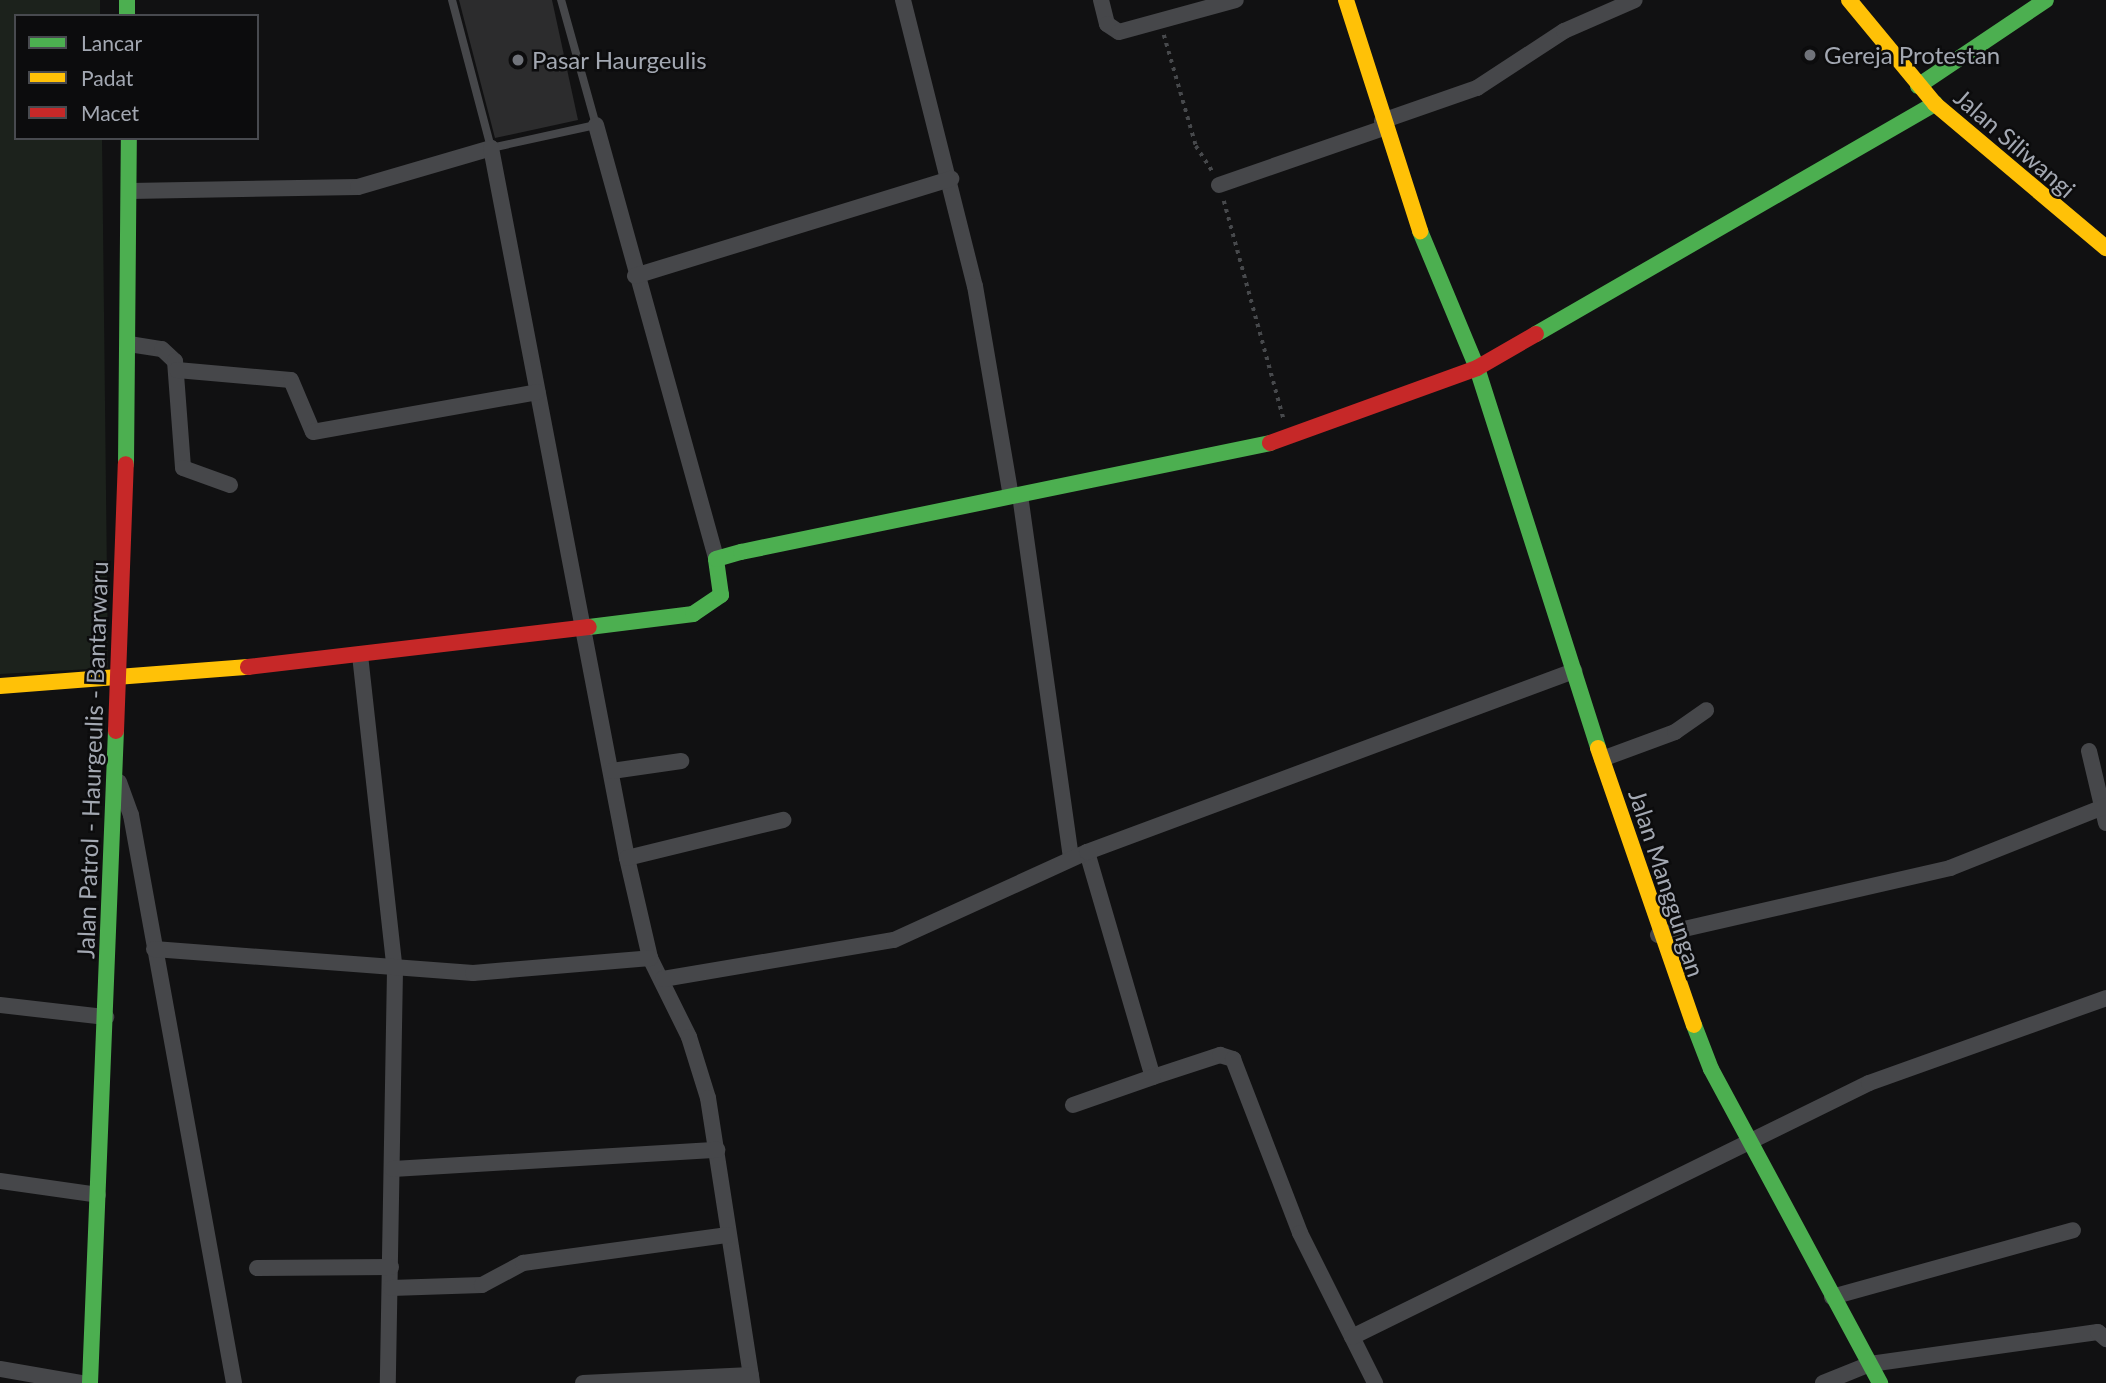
<!DOCTYPE html>
<html>
<head>
<meta charset="utf-8">
<style>
	body { margin:0 }
	#map { position:relative; width:2106px; height:1383px; overflow:hidden; background:#111112; font-family:Lato,sans-serif }
	div>[style] { position:absolute }
	[style*='--x'] { left:calc(var(--x)*1px); top:calc(var(--y)*1px); width:calc(var(--w)*1px); rotate:calc(var(--a)*1deg) }
	.green>* { inset:0; background:#1c221c }
	.building>* { inset:0; background:#2c2c2d }
	.path>* { height:3.5px; margin-top:-1.75px; transform-origin:0; background:repeating-linear-gradient(90deg,#47494c 0 3.5px,transparent 0 8.5px) }
	.lane>* { height:8px; margin:-4px; padding:0 4px; transform-origin:4px; border-radius:4px; background:#46474a }
	.street>* { height:16px; margin:-8px; padding:0 8px; transform-origin:8px; border-radius:8px; background:#46474a }
	.fast>* { height:16px; margin:-8px; padding:0 8px; transform-origin:8px; border-radius:8px; background:#4caf50 }
	.slow>* { height:16px; margin:-8px; padding:0 8px; transform-origin:8px; border-radius:8px; background:#ffc107 }
	.jam>* { height:16px; margin:-8px; padding:0 8px; transform-origin:8px; border-radius:8px; background:#c62828 }
	.dots>* { width:19px; height:19px; translate:-50% -50%; box-sizing:border-box; border:4px solid #0c0c0d; border-radius:50% }
	span { translate:-50% -50%; white-space:nowrap; text-align:center; line-height:1.15; -webkit-text-stroke:5px #0c0c0d; paint-order:stroke }
	.poi-label { font-size:24px; color:#a3a8b2 }
	.left { translate:0 -50%; text-align:left }
	.street-label { font-size:24px; color:#a3a8b2 }
	.legend { position:absolute; left:14px; top:14px; width:245px; height:126px; box-sizing:border-box; background:#0c0c0d; border:2px solid #484a4f; margin:0; padding:9px 12px; list-style:none; font-size:21px; color:#a3a8b2 }
	.legend li { display:flex; align-items:center; gap:14px; height:35px }
	.legend b { width:35px; border:2px solid #484a4f }
</style>
</head>
<body>
<div id="map">
	<div class="green">
		<i style="clip-path:polygon(0 0,100px 0,100px 16px,16px 16px,16px 138px,102px 138px,108px 668px,0 674px)"></i>
	</div>
	<div class="building">
		<i style="clip-path:polygon(459px 0,552px 0,578px 120px,495px 138px)"></i>
	</div>
	<div class="path">
		<i style="--x:1164;--y:35;--w:116;--a:73.9"></i>
		<i style="--x:1196;--y:146;--w:30;--a:57"></i>
		<i style="--x:1224;--y:201;--w:227;--a:74.7"></i>
	</div>
	<div class="lane">
		<i style="--x:452;--y:0;--w:153;--a:75.2"></i>
		<i style="--x:491;--y:148;--w:107;--a:-12.4"></i>
		<i style="--x:596;--y:125;--w:130;--a:-105.6"></i>
	</div>
	<div class="street">
		<i style="--x:903;--y:0;--w:295;--a:75.9"></i>
		<i style="--x:975;--y:286;--w:213;--a:80.3"></i>
		<i style="--x:1101;--y:0;--w:25;--a:76"></i>
		<i style="--x:1107;--y:24;--w:14;--a:34"></i>
		<i style="--x:1119;--y:32;--w:121;--a:-15.3"></i>
		<i style="--x:1382;--y:121;--w:101;--a:-19.2"></i>
		<i style="--x:1477;--y:88;--w:104;--a:-33.2"></i>
		<i style="--x:1564;--y:31;--w:77;--a:-23.6"></i>
		<i style="--x:596;--y:125;--w:450;--a:74.5"></i>
		<i style="--x:1219;--y:185;--w:175;--a:-19.1"></i>
		<i style="--x:130;--y:191;--w:228;--a:-1"></i>
		<i style="--x:358;--y:187;--w:139;--a:-16.3"></i>
		<i style="--x:491;--y:148;--w:723;--a:79.16"></i>
		<i style="--x:627;--y:858;--w:103;--a:77"></i>
		<i style="--x:650;--y:958;--w:88;--a:63.7"></i>
		<i style="--x:689;--y:1037;--w:64;--a:72.7"></i>
		<i style="--x:708;--y:1098;--w:288;--a:81.2"></i>
		<i style="--x:635;--y:276;--w:331;--a:-17.1"></i>
		<i style="--x:129;--y:344;--w:33;--a:9"></i>
		<i style="--x:162;--y:349;--w:18;--a:43"></i>
		<i style="--x:175;--y:361;--w:107;--a:85.7"></i>
		<i style="--x:183;--y:468;--w:50;--a:19.9"></i>
		<i style="--x:177;--y:370;--w:114;--a:5"></i>
		<i style="--x:291;--y:380;--w:56;--a:67.1"></i>
		<i style="--x:313;--y:432;--w:228;--a:-10.1"></i>
		<i style="--x:1020;--y:495;--w:367;--a:82"></i>
		<i style="--x:360;--y:655;--w:317;--a:83.7"></i>
		<i style="--x:395;--y:970;--w:413;--a:91"></i>
		<i style="--x:2089;--y:751;--w:74;--a:76.7"></i>
		<i style="--x:1602;--y:759;--w:78;--a:-20.3"></i>
		<i style="--x:1675;--y:732;--w:38;--a:-35"></i>
		<i style="--x:612;--y:771;--w:70;--a:-8.2"></i>
		<i style="--x:119;--y:782;--w:35;--a:70"></i>
		<i style="--x:131;--y:815;--w:577;--a:79.72"></i>
		<i style="--x:1087;--y:852;--w:234;--a:73.7"></i>
		<i style="--x:1153;--y:1077;--w:71;--a:-18.2"></i>
		<i style="--x:1220;--y:1055;--w:14;--a:17"></i>
		<i style="--x:1233;--y:1059;--w:186;--a:68.9"></i>
		<i style="--x:1300;--y:1233;--w:168;--a:63.4"></i>
		<i style="--x:627;--y:858;--w:161;--a:-13.7"></i>
		<i style="--x:1658;--y:935;--w:300;--a:-12.9"></i>
		<i style="--x:1950;--y:868;--w:168;--a:-21.7"></i>
		<i style="--x:154;--y:949;--w:320;--a:4.3"></i>
		<i style="--x:473;--y:973;--w:178;--a:-4.8"></i>
		<i style="--x:663;--y:979;--w:234;--a:-9.6"></i>
		<i style="--x:894;--y:940;--w:212;--a:-24.5"></i>
		<i style="--x:1087;--y:852;--w:520;--a:-20.39"></i>
		<i style="--x:0;--y:1005;--w:107;--a:6.5"></i>
		<i style="--x:1073;--y:1105;--w:85;--a:-19.3"></i>
		<i style="--x:393;--y:1169;--w:325;--a:-3.4"></i>
		<i style="--x:0;--y:1181;--w:99;--a:8.1"></i>
		<i style="--x:257;--y:1268;--w:134;--a:-0.4"></i>
		<i style="--x:391;--y:1288;--w:91;--a:-1.9"></i>
		<i style="--x:482;--y:1285;--w:47;--a:-28.2"></i>
		<i style="--x:523;--y:1263;--w:207;--a:-7.8"></i>
		<i style="--x:1832;--y:1297;--w:250;--a:-15.5"></i>
		<i style="--x:1352;--y:1337;--w:576;--a:-26.16"></i>
		<i style="--x:1869;--y:1083;--w:252;--a:-19.7"></i>
		<i style="--x:0;--y:1369;--w:82;--a:9.8"></i>
		<i style="--x:583;--y:1383;--w:168;--a:-2.7"></i>
		<i style="--x:1823;--y:1383;--w:51;--a:-22"></i>
		<i style="--x:1870;--y:1364;--w:230;--a:-8"></i>
		<i style="--x:2098;--y:1332;--w:11;--a:41"></i>
	</div>
	<div class="fast">
		<i style="--x:127;--y:0;--w:16;--a:90"></i>
		<i style="--x:1918;--y:86;--w:154;--a:-33.9"></i>
		<i style="--x:1420;--y:231;--w:148;--a:67.4"></i>
		<i style="--x:1477;--y:368;--w:399;--a:72.3"></i>
		<i style="--x:1536;--y:334;--w:461;--a:-30"></i>
		<i style="--x:126;--y:464;--w:326;--a:-89.5"></i>
		<i style="--x:589;--y:627;--w:105;--a:-7.1"></i>
		<i style="--x:693;--y:614;--w:34;--a:-34"></i>
		<i style="--x:721;--y:595;--w:36;--a:-98"></i>
		<i style="--x:716;--y:559;--w:26;--a:-16"></i>
		<i style="--x:741;--y:552;--w:540;--a:-11.64"></i>
		<i style="--x:1694;--y:1025;--w:47;--a:68.9"></i>
		<i style="--x:1711;--y:1069;--w:357;--a:61.7"></i>
		<i style="--x:90;--y:1383;--w:653;--a:-87.72"></i>
	</div>
	<div class="slow">
		<i style="--x:1346;--y:0;--w:243;--a:72.2"></i>
		<i style="--x:1849;--y:0;--w:135;--a:50.4"></i>
		<i style="--x:1935;--y:104;--w:224;--a:40.1"></i>
		<i style="--x:0;--y:686;--w:249;--a:-4.4"></i>
		<i style="--x:1598;--y:748;--w:293;--a:70.9"></i>
	</div>
	<div class="jam">
		<i style="--x:1270;--y:443;--w:220;--a:-19.9"></i>
		<i style="--x:1477;--y:368;--w:68;--a:-30"></i>
		<i style="--x:248;--y:667;--w:343;--a:-6.7"></i>
		<i style="--x:116;--y:731;--w:267;--a:-87.9"></i>
	</div>
	<div class="dots">
		<i style="left:1810px;top:55px;background:#70737a"></i>
		<i style="left:518px;top:60px;background:#70737a"></i>
	</div>
	<div class="poi-label">
		<span class="left" style="left:1824px;top:55px">Gereja Protestan</span>
		<span class="left" style="left:532px;top:60px">Pasar Haurgeulis</span>
	</div>
	<div class="street-label">
		<span style="left:2015px;top:143px;rotate:41deg">Jalan Siliwangi</span>
		<span style="left:92px;top:760px;rotate:-88deg">Jalan Patrol - Haurgeulis - Bantarwaru</span>
		<span style="left:1667px;top:883px;rotate:72deg">Jalan Manggungan</span>
	</div>
	<ul class="legend">
	<li><b style="height:9px;background:#4caf50"></b>Lancar</li>
	<li><b style="height:9px;background:#ffc107"></b>Padat</li>
	<li><b style="height:9px;background:#c62828"></b>Macet</li>
	</ul>
</div>
</body>
</html>
